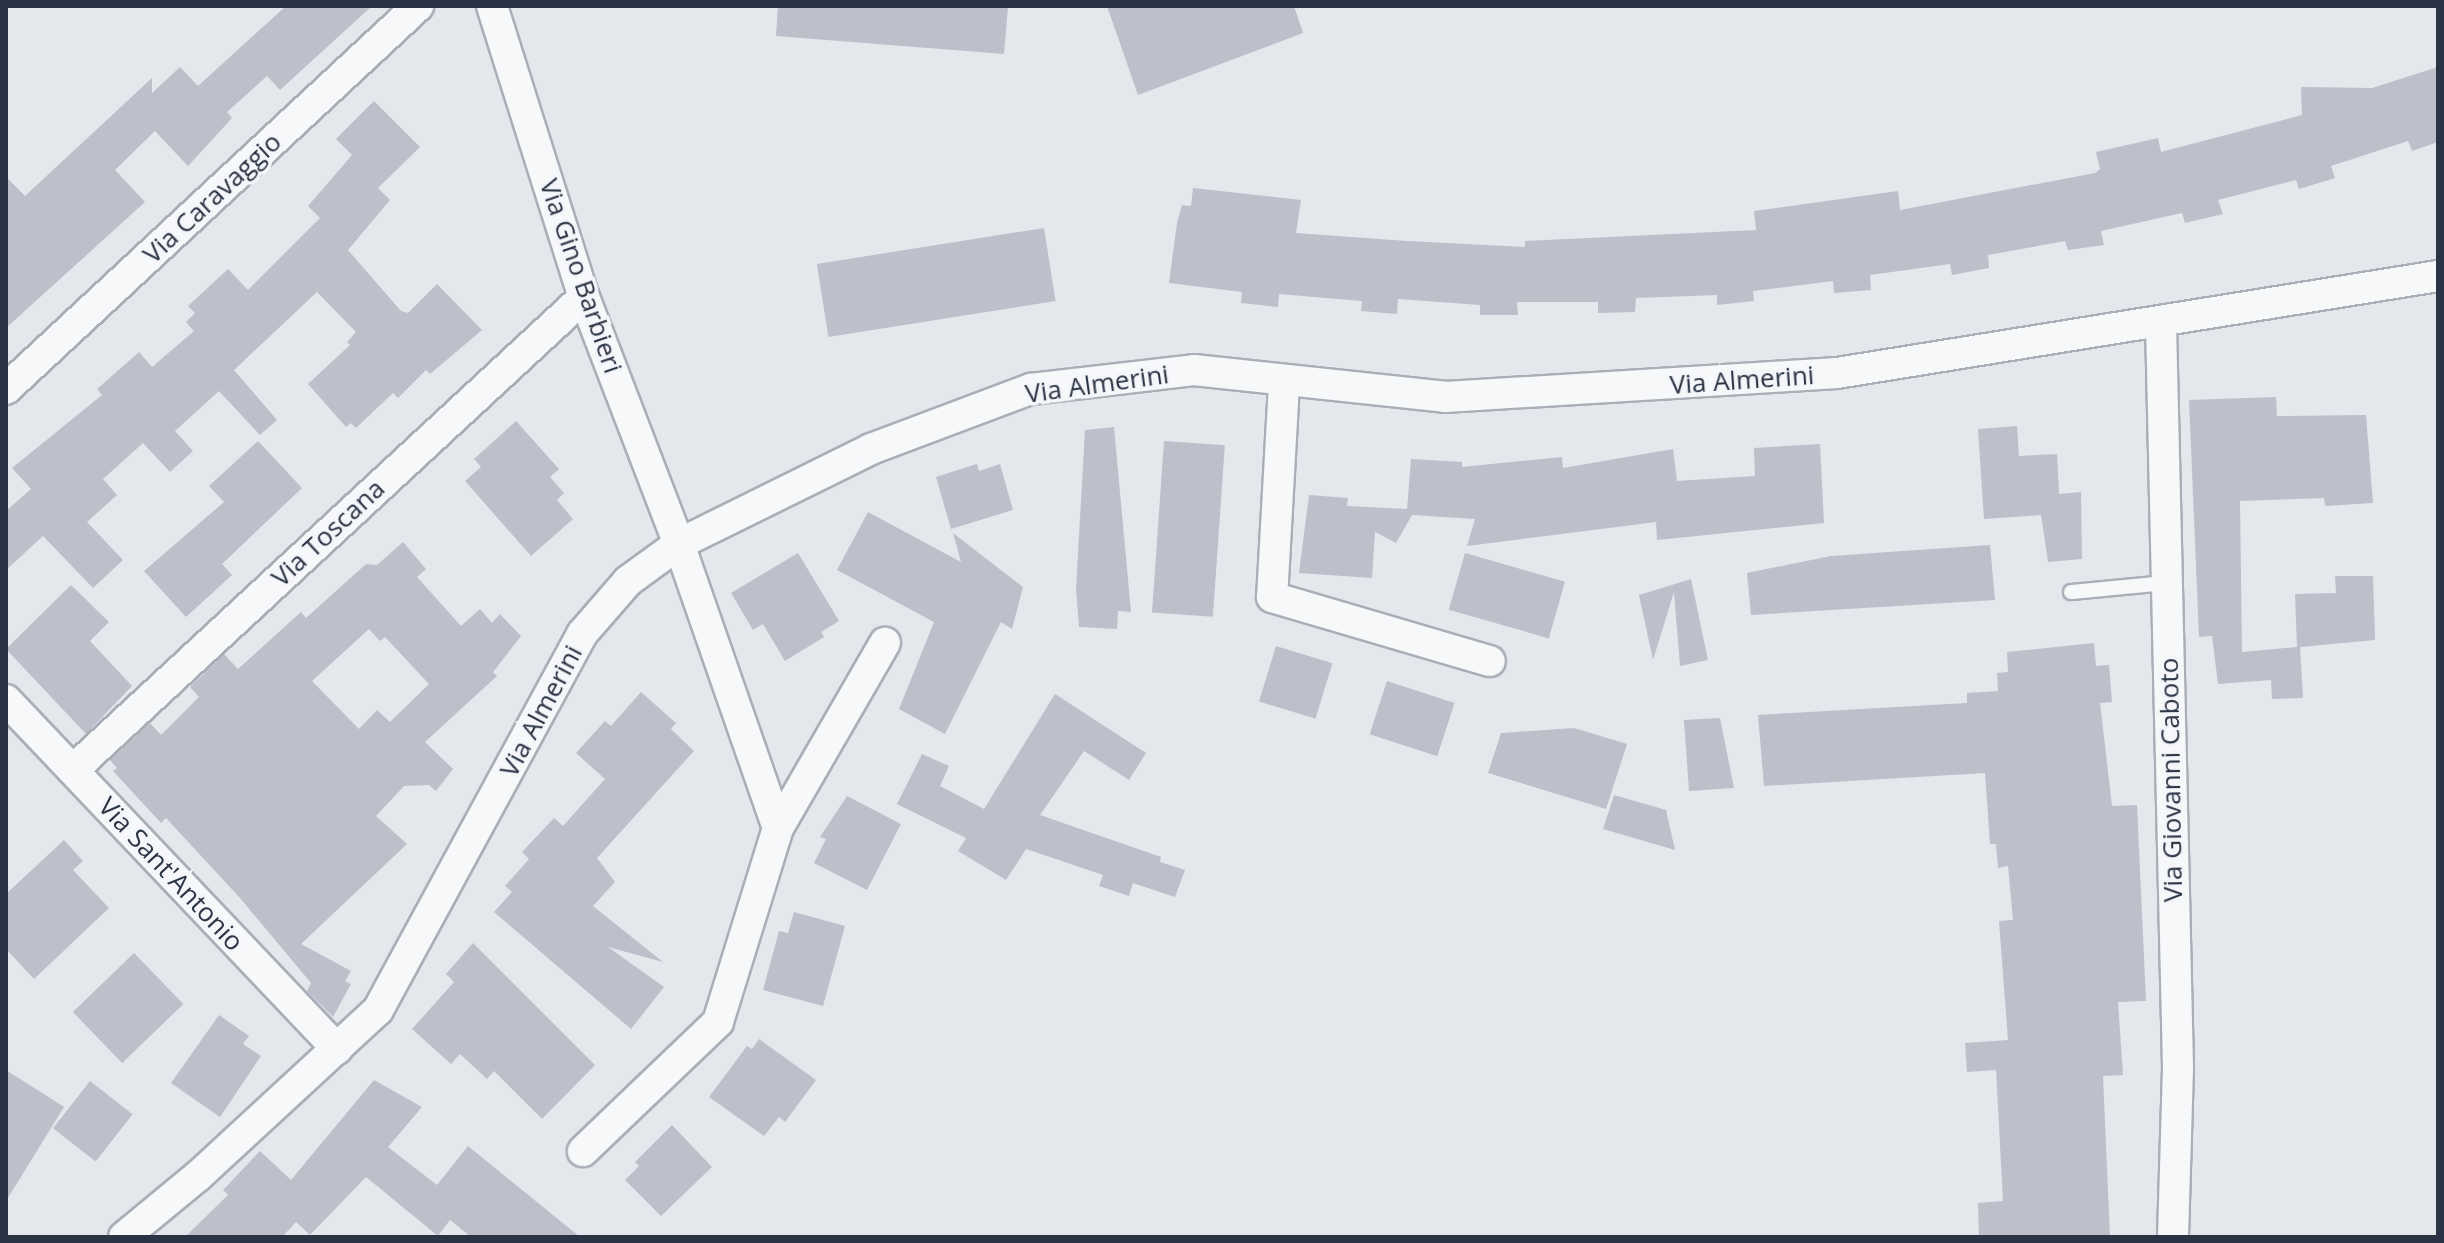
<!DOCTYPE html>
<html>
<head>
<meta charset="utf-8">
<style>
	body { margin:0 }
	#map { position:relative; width:2444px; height:1243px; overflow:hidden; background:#e4e7ec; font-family:"Open Sans",sans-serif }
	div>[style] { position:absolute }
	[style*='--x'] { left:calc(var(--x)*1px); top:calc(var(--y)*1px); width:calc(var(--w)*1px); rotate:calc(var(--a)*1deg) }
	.building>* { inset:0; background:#bbc0ca; transform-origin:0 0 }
	.roads { filter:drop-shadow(2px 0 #a9aeb7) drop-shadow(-2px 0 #a9aeb7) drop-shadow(0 2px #a9aeb7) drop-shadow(0 -2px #a9aeb7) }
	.service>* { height:14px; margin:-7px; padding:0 7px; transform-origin:7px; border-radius:7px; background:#f7f8fa }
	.minor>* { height:30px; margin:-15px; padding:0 15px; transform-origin:15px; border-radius:15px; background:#f7f8fa }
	span { translate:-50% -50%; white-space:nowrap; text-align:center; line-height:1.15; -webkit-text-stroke:7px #f4f6f9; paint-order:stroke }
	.street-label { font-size:26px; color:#2b3445 }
	.frame { position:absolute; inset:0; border:8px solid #2b3445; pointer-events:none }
</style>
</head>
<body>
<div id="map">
	<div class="building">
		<i style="clip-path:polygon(286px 6px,372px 6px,280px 90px,267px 76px,227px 112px,232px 118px,188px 166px,155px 131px,115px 170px,145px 202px,6px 328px,6px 177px,25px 196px,152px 78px,152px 93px,180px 67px,198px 86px)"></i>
		<i style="clip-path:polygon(778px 6px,1008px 6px,1004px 54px,776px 36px)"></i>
		<i style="clip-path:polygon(1107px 6px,1294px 6px,1303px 33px,1138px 95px)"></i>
		<i style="clip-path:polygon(2438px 67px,2438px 142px,2412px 151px,2408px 141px,2331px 166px,2335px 178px,2299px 189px,2296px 180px,2218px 200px,2223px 214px,2185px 223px,2182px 213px,2101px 231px,2104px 245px,2068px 250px,2065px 241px,1988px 255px,1989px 268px,1952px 275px,1950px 264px,1870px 275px,1871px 290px,1834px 293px,1833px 281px,1753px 291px,1754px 301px,1717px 305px,1717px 295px,1636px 298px,1635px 312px,1598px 313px,1598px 302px,1517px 302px,1518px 315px,1480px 315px,1480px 305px,1398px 299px,1397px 314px,1361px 311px,1362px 301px,1279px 294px,1278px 307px,1241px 303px,1242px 292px,1169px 283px,1177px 223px,1182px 205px,1191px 206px,1193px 188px,1301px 200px,1296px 233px,1407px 241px,1525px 247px,1525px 241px,1756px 230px,1754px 211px,1898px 191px,1900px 210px,2095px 173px,2100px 169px,2096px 152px,2158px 138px,2161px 152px,2302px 115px,2301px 87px,2372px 88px)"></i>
		<i style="clip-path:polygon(374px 101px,420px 147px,378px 188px,390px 200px,348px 250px,401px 311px,408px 313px,437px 284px,482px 330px,430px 374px,426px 370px,398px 398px,393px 393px,356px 428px,351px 423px,346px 427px,308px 384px,350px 345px,347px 342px,356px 332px,317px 292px,234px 370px,277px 420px,260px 435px,219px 391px,175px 431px,193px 451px,170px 472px,143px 443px,103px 479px,117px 495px,87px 522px,123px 560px,93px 588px,43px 536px,6px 570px,6px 511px,31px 489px,12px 468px,102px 395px,97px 389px,139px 352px,152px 367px,194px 331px,186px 322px,195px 313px,188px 306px,228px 269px,248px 290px,320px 218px,308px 206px,352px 155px,336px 139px)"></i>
		<i style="left:1044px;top:228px;width:74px;height:230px;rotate:81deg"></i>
		<i style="clip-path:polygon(2276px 397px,2277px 416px,2366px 415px,2373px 503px,2325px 506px,2324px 498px,2240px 501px,2242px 652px,2297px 647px,2295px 594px,2336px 593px,2335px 576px,2373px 576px,2375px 640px,2300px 647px,2303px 698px,2272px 699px,2271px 680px,2218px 684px,2212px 636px,2199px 637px,2189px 400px)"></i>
		<i style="clip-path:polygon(516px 421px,559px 469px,550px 477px,564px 493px,557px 500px,573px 519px,531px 556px,465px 481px,481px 467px,474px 459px)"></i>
		<i style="clip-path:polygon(2017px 426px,2019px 456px,2057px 454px,2059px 494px,2081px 492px,2082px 559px,2048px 562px,2041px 515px,1984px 519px,1978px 429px)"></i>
		<i style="clip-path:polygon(1114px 427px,1131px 612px,1118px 611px,1117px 629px,1079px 627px,1076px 589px,1085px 430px)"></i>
		<i style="clip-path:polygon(258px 441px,302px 488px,222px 564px,232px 575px,186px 617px,144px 571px,224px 502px,209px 486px)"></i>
		<i style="left:1164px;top:441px;width:61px;height:172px;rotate:4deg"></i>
		<i style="clip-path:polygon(1820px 444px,1824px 523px,1657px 540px,1656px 522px,1467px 546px,1475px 519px,1412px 515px,1396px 543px,1375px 532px,1372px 578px,1299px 573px,1309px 495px,1348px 498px,1347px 506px,1407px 509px,1411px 459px,1462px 462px,1462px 467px,1562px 457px,1563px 468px,1673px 449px,1677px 481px,1755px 476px,1754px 448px)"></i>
		<i style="clip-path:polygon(977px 464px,979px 471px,1000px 464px,1013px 510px,951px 529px,936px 477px)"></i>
		<i style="clip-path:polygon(868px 512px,961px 562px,953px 533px,1023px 587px,1012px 629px,1001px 622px,945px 734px,899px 709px,934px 622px,837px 570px)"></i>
		<i style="clip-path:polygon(evenodd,403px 542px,426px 569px,417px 577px,461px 626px,480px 609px,492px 623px,500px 614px,521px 636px,493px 672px,497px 676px,425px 742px,453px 769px,436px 791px,429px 785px,404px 786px,376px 816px,407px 844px,301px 944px,351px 971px,345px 981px,351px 984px,333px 1017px,307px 991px,311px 983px,240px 898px,166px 818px,161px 823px,113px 771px,117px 768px,110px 760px,150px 723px,161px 735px,199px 697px,190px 687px,224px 654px,238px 669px,301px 612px,306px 618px,366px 564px,377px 565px,403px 542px,369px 629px,380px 641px,385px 637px,429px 684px,390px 722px,377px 710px,359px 729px,312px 681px,369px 629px)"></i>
		<i style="clip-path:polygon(1990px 545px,1995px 600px,1751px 615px,1747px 573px,1831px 556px)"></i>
		<i style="clip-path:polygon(798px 553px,839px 621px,821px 632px,824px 637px,785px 661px,763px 624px,753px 630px,731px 593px)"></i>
		<i style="left:1465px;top:553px;width:104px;height:59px;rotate:16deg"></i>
		<i style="clip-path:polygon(1691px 579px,1708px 660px,1680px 666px,1674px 592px,1653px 660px,1639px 595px)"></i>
		<i style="clip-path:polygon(71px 585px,109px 622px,90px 641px,132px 686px,86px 734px,6px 649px)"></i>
		<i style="clip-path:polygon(2094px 643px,2096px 666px,2109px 665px,2112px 702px,2100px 703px,2112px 806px,2137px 805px,2146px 1001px,2118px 1002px,2123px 1075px,2103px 1076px,2110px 1237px,1979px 1237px,1978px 1203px,2003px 1201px,1996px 1070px,1967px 1072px,1965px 1043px,2008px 1040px,1999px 921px,2013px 920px,2008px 866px,1998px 868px,1996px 844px,1990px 844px,1985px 773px,1764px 786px,1758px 715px,1967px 703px,1967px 693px,1998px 691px,1997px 673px,2008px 672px,2007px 652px)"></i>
		<i style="left:1276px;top:646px;width:59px;height:58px;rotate:17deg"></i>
		<i style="left:1387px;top:681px;width:71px;height:56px;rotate:18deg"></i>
		<i style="clip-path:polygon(641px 692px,676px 723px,671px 729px,694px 751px,597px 858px,615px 882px,593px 906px,663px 962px,608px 947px,664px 987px,631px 1029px,494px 912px,512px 892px,505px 886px,529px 859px,522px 852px,554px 818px,563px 826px,605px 779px,576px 753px,605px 721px,611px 726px)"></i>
		<i style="clip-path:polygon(1055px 694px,1146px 753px,1129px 780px,1084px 751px,1040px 815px,1161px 857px,1160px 862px,1185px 870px,1175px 897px,1133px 883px,1129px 896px,1099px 886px,1103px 875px,1026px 849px,1006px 880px,958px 851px,966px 838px,897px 804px,922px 754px,949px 766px,940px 786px,984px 809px)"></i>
		<i style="clip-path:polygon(1720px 718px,1734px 788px,1689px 791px,1684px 720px)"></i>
		<i style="clip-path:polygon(1574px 728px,1627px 744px,1606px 809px,1488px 773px,1501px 733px)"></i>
		<i style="clip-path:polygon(1614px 795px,1666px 810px,1675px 850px,1603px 829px)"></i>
		<i style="clip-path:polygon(847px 796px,901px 824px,867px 890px,814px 863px,826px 839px,820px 837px)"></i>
		<i style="clip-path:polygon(64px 840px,83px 861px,73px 870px,109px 908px,34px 979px,6px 949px,6px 894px)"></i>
		<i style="clip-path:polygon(794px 912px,845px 926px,823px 1006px,763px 990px,779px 931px,788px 933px)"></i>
		<i style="clip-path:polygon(473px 943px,595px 1065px,542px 1119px,494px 1071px,487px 1079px,460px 1054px,451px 1064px,412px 1029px,454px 982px,446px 974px)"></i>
		<i style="left:134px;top:953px;width:71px;height:85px;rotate:46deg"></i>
		<i style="clip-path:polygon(219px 1015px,249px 1036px,243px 1044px,261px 1056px,220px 1117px,171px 1083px)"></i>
		<i style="clip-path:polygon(759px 1039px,816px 1080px,785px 1122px,779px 1117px,764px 1136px,709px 1097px,747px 1046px,752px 1049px)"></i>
		<i style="clip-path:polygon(6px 1070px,64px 1107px,6px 1201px)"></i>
		<i style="clip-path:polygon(374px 1080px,422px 1107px,388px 1147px,437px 1185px,468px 1146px,580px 1237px,471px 1237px,450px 1220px,438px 1236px,366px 1177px,310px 1235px,296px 1222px,282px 1237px,185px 1237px,228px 1195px,223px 1190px,260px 1151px,291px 1180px)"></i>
		<i style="left:90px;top:1081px;width:54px;height:60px;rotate:38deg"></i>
		<i style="clip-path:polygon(672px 1125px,712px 1167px,661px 1216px,625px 1180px,639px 1166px,635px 1162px)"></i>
	</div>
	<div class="roads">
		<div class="service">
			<i style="--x:2071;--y:592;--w:96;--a:-5.4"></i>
		</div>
		<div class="minor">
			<i style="--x:492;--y:6;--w:305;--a:72.5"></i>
			<i style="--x:584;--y:297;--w:265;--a:69"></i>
			<i style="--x:679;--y:544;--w:301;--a:70.8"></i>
			<i style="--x:778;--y:828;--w:203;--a:107.2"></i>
			<i style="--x:718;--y:1022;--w:187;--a:136.3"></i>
			<i style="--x:2161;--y:324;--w:744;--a:88.69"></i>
			<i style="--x:2178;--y:1068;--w:169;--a:91.7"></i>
			<i style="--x:1284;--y:384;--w:213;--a:93.2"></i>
			<i style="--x:1272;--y:597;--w:227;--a:16.4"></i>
			<i style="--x:6;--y:389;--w:563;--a:-42.91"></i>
			<i style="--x:6;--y:700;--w:481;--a:46.5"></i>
			<i style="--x:73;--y:770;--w:696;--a:-42.79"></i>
			<i style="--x:778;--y:828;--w:214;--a:-60"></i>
			<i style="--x:124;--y:1237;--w:96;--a:-39.5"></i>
			<i style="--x:198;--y:1176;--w:245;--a:-42.7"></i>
			<i style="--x:378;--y:1010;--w:428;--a:-61.5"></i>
			<i style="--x:582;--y:634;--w:70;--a:-49"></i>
			<i style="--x:628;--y:581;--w:63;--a:-36"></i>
			<i style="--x:679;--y:544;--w:214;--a:-26.3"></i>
			<i style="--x:871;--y:449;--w:171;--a:-20.6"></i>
			<i style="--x:1031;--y:389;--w:164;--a:-6.6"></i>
			<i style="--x:1194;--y:370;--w:252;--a:6.1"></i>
			<i style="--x:1445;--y:397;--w:393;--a:-3.5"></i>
			<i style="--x:1837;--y:373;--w:609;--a:-9.17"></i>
		</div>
	</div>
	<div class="street-label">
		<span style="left:212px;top:198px;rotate:-43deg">Via Caravaggio</span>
		<span style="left:581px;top:276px;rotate:71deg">Via Gino Barbieri</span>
		<span style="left:1742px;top:380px;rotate:-4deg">Via Almerini</span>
		<span style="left:1097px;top:384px;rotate:-8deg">Via Almerini</span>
		<span style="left:328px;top:533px;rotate:-43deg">Via Toscana</span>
		<span style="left:541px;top:711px;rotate:-62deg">Via Almerini</span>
		<span style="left:2171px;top:780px;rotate:-91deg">Via Giovanni Caboto</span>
		<span style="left:171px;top:874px;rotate:47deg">Via Sant'Antonio</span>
	</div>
	<div class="frame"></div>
</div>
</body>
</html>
